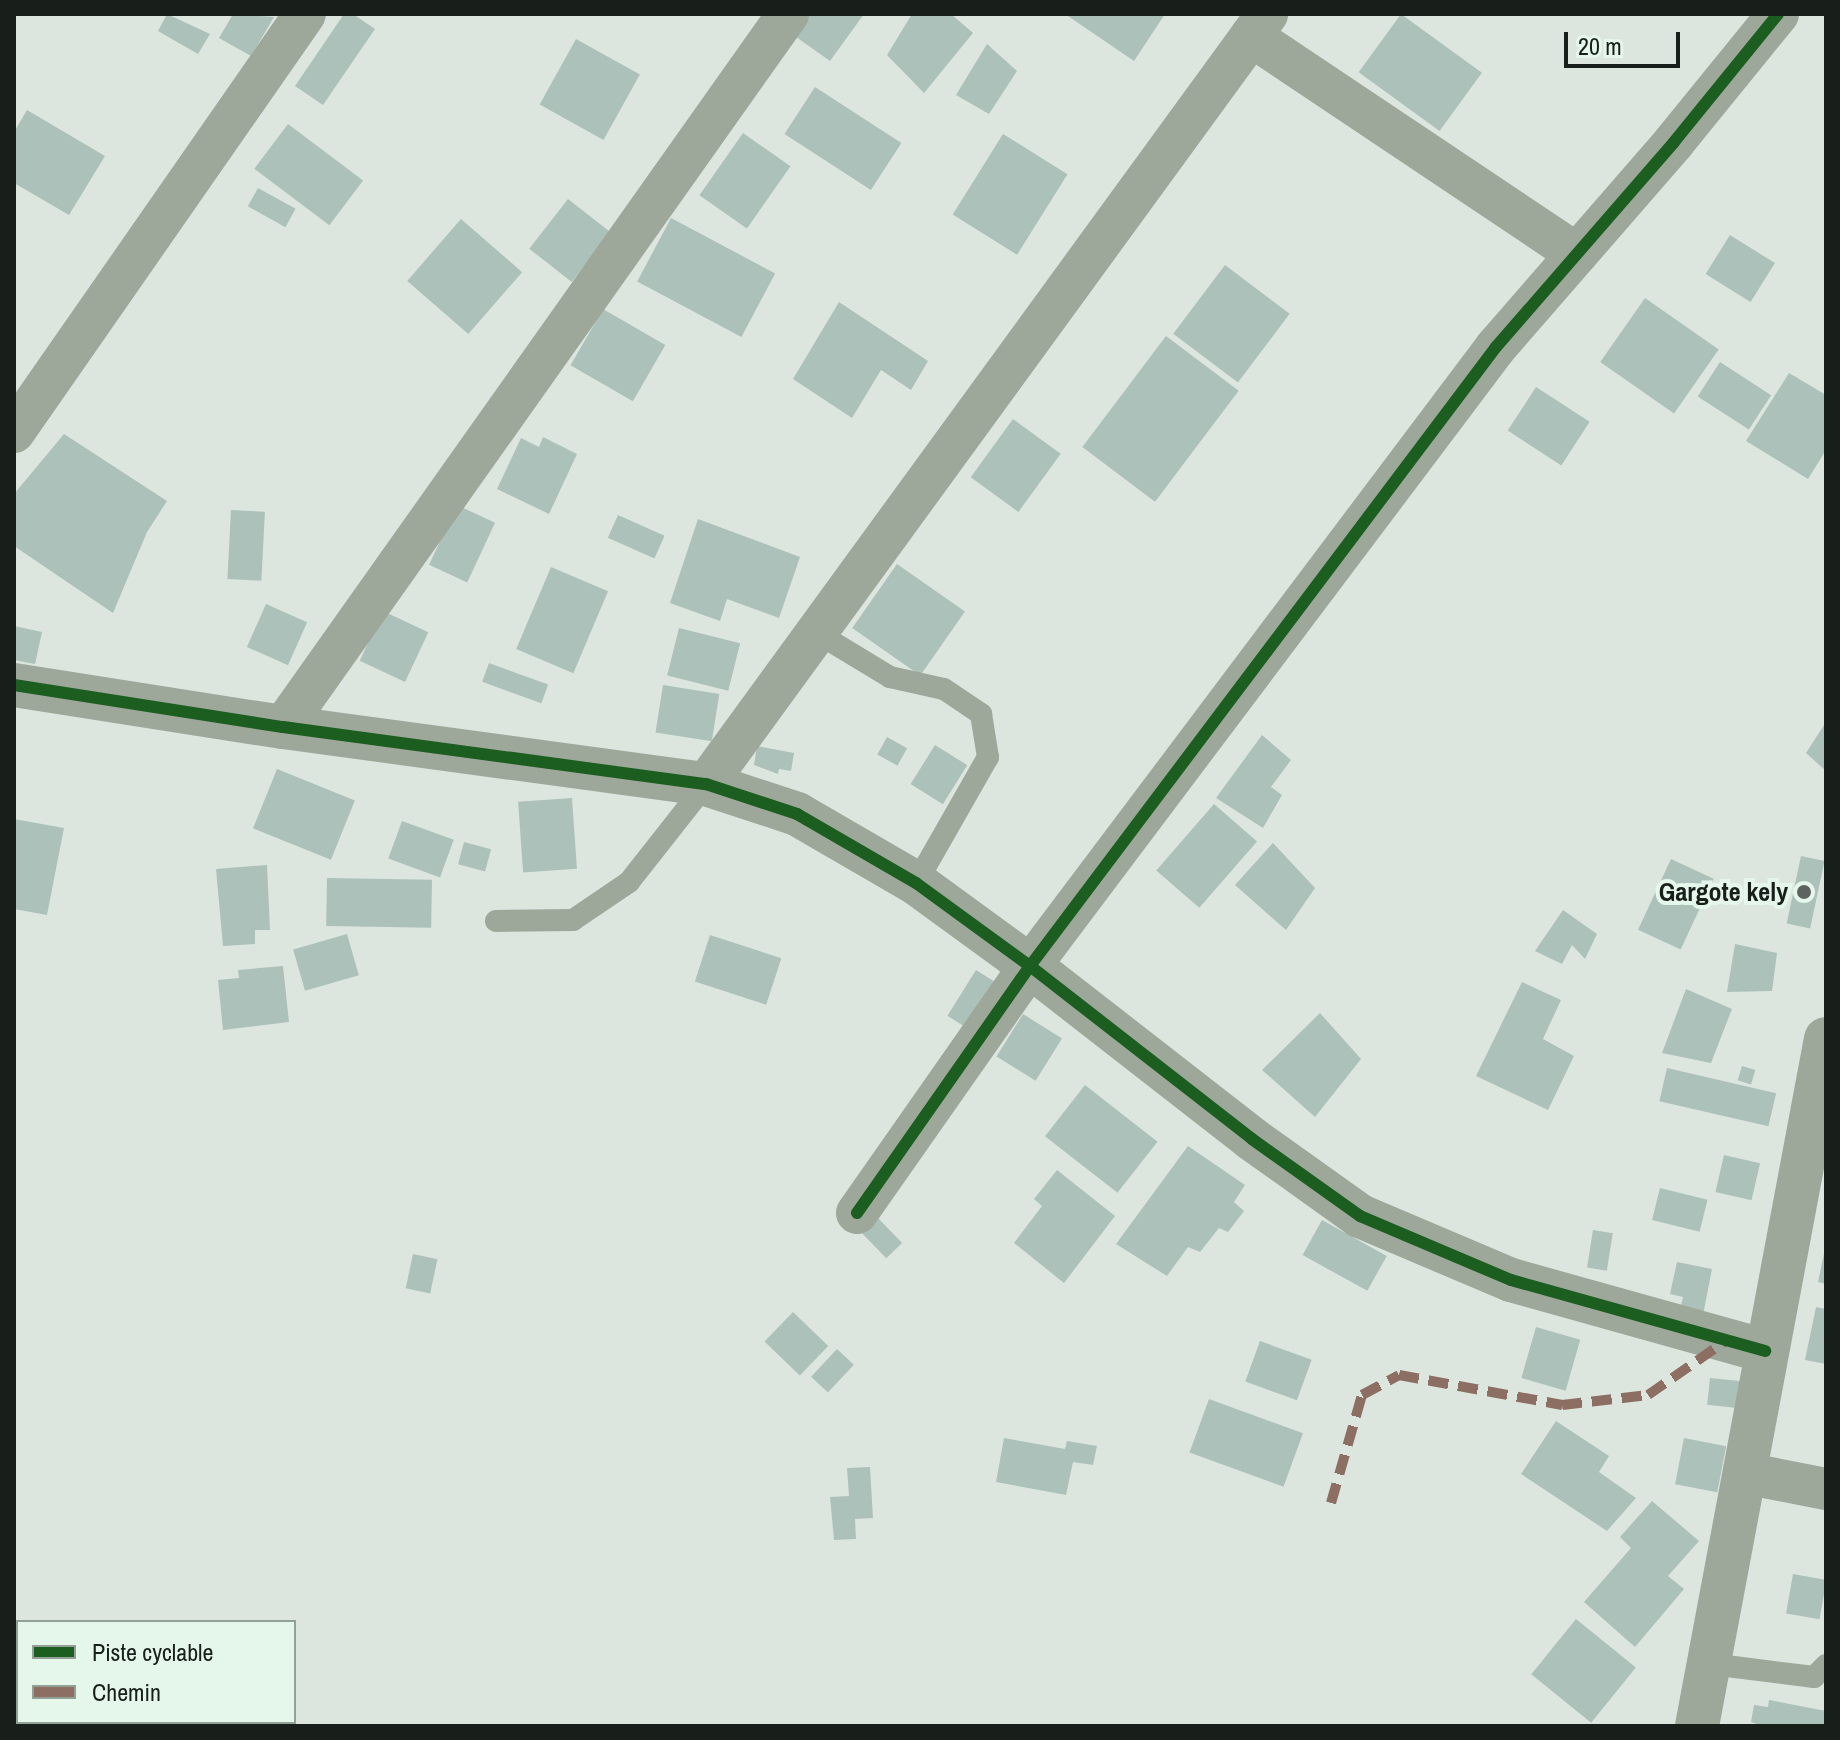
<!DOCTYPE html>
<html>
<head>
<meta charset="utf-8">
<style>
	body { margin:0 }
	#map { position:relative; width:1840px; height:1740px; overflow:hidden; background:#dce6df; font-family:"Archivo Narrow",sans-serif }
	div>[style] { position:absolute }
	[style*='--x'] { left:calc(var(--x)*1px); top:calc(var(--y)*1px); width:calc(var(--w)*1px); rotate:calc(var(--a)*1deg) }
	.building>* { inset:0; background:#acc1ba; transform-origin:0 0 }
	.service>* { height:22px; margin:-11px; padding:0 11px; transform-origin:11px; border-radius:11px; background:#9ea89a }
	.minor>* { height:42px; margin:-21px; padding:0 21px; transform-origin:21px; border-radius:21px; background:#9ea89a }
	.tertiary>* { height:44px; margin:-22px; padding:0 22px; transform-origin:22px; border-radius:22px; background:#9ea89a }
	.quiet>* { height:10px; margin-top:-5px; transform-origin:0; background:repeating-linear-gradient(90deg,#8d6e63 0 20px,transparent 0 30px) }
	.cycleway>* { height:12px; margin:-6px; padding:0 6px; transform-origin:6px; border-radius:6px; background:#1b5e20 }
	.dots>* { width:22px; height:22px; translate:-50% -50%; box-sizing:border-box; border:4px solid #e5f7eb; border-radius:50% }
	span { translate:-50% -50%; white-space:nowrap; text-align:center; line-height:1.15; -webkit-text-stroke:8px #e5f7eb; paint-order:stroke }
	.poi-label { font-size:26px; color:#181e1a; font-weight:700 }
	.right { translate:-100% -50%; text-align:right }
	.frame { position:absolute; inset:0; border:16px solid #181e1a; pointer-events:none }
	.legend { position:absolute; left:16px; top:1620px; width:280px; height:104px; box-sizing:border-box; background:#e5f7eb; border:2px solid #93a097; margin:0; padding:10px 14px; list-style:none; font-size:24px; color:#181e1a }
	.legend li { display:flex; align-items:center; gap:16px; height:40px }
	.legend b { width:40px; border:2px solid #93a097 }
	.scale { position:absolute; left:1564px; top:32px; width:116px; height:36px; box-sizing:border-box; border:4px solid #181e1a; border-top:0; padding-left:10px; font-size:24px; line-height:28px; white-space:nowrap; color:#181e1a; -webkit-text-stroke:6px #e5f7eb; paint-order:stroke }
</style>
</head>
<body>
<div id="map">
	<div class="building">
		<i style="clip-path:polygon(167px 14px,210px 34px,198px 54px,158px 31px)"></i>
		<i style="clip-path:polygon(233px 14px,274px 17px,251px 56px,219px 38px)"></i>
		<i style="clip-path:polygon(344px 14px,353px 14px,375px 29px,323px 105px,295px 86px)"></i>
		<i style="clip-path:polygon(802px 14px,864px 14px,830px 61px,789px 32px)"></i>
		<i style="clip-path:polygon(912px 14px,951px 14px,973px 33px,924px 93px,887px 55px)"></i>
		<i style="clip-path:polygon(1065px 14px,1165px 14px,1134px 61px)"></i>
		<i style="left:1401px;top:14px;width:100px;height:72px;rotate:36deg"></i>
		<i style="left:576px;top:39px;width:73px;height:75px;rotate:29deg"></i>
		<i style="clip-path:polygon(987px 44px,1017px 71px,989px 114px,956px 95px)"></i>
		<i style="left:815px;top:87px;width:103px;height:56px;rotate:33deg"></i>
		<i style="clip-path:polygon(27px 110px,105px 156px,69px 215px,14px 183px,14px 132px)"></i>
		<i style="left:288px;top:124px;width:94px;height:56px;rotate:37deg"></i>
		<i style="left:743px;top:133px;width:58px;height:76px;rotate:35deg"></i>
		<i style="left:1003px;top:134px;width:76px;height:95px;rotate:32deg"></i>
		<i style="left:258px;top:188px;width:43px;height:21px;rotate:29deg"></i>
		<i style="left:568px;top:199px;width:54px;height:63px;rotate:38deg"></i>
		<i style="left:671px;top:218px;width:118px;height:72px;rotate:28deg"></i>
		<i style="left:461px;top:219px;width:81px;height:82px;rotate:41deg"></i>
		<i style="left:1730px;top:235px;width:53px;height:46px;rotate:32deg"></i>
		<i style="left:1225px;top:265px;width:81px;height:86px;rotate:37deg"></i>
		<i style="left:1645px;top:298px;width:90px;height:78px;rotate:35deg"></i>
		<i style="clip-path:polygon(839px 302px,928px 361px,911px 390px,881px 370px,852px 418px,793px 379px)"></i>
		<i style="left:603px;top:309px;width:72px;height:65px;rotate:30deg"></i>
		<i style="left:1166px;top:336px;width:91px;height:139px;rotate:37deg"></i>
		<i style="left:1720px;top:362px;width:61px;height:41px;rotate:33deg"></i>
		<i style="clip-path:polygon(1789px 373px,1826px 395px,1826px 450px,1808px 479px,1746px 441px)"></i>
		<i style="left:1536px;top:387px;width:64px;height:52px;rotate:33deg"></i>
		<i style="left:1013px;top:419px;width:59px;height:72px;rotate:36deg"></i>
		<i style="clip-path:polygon(64px 434px,167px 501px,147px 532px,113px 613px,14px 546px,14px 494px)"></i>
		<i style="clip-path:polygon(543px 437px,577px 454px,549px 514px,497px 489px,521px 438px,539px 447px)"></i>
		<i style="left:457px;top:505px;width:42px;height:66px;rotate:25deg"></i>
		<i style="left:231px;top:510px;width:34px;height:69px;rotate:3deg"></i>
		<i style="left:618px;top:515px;width:51px;height:25px;rotate:24deg"></i>
		<i style="clip-path:polygon(698px 519px,800px 557px,779px 618px,727px 599px,720px 621px,670px 603px)"></i>
		<i style="left:897px;top:564px;width:83px;height:78px;rotate:35deg"></i>
		<i style="left:551px;top:567px;width:62px;height:89px;rotate:23deg"></i>
		<i style="left:266px;top:604px;width:45px;height:47px;rotate:24deg"></i>
		<i style="left:383px;top:611px;width:50px;height:55px;rotate:25deg"></i>
		<i style="clip-path:polygon(14px 626px,42px 632px,35px 664px,14px 660px)"></i>
		<i style="left:679px;top:628px;width:63px;height:49px;rotate:14deg"></i>
		<i style="left:489px;top:663px;width:63px;height:20px;rotate:20deg"></i>
		<i style="left:663px;top:685px;width:57px;height:48px;rotate:9deg"></i>
		<i style="clip-path:polygon(1826px 722px,1826px 771px,1806px 753px)"></i>
		<i style="clip-path:polygon(1262px 735px,1291px 760px,1271px 787px,1282px 795px,1263px 828px,1216px 798px)"></i>
		<i style="left:887px;top:737px;width:23px;height:20px;rotate:29deg"></i>
		<i style="left:935px;top:745px;width:38px;height:46px;rotate:32deg"></i>
		<i style="clip-path:polygon(757px 746px,794px 753px,791px 771px,779px 769px,778px 774px,754px 765px)"></i>
		<i style="left:277px;top:769px;width:84px;height:64px;rotate:22deg"></i>
		<i style="left:572px;top:798px;width:71px;height:54px;rotate:86deg"></i>
		<i style="left:1214px;top:804px;width:57px;height:88px;rotate:41deg"></i>
		<i style="clip-path:polygon(14px 819px,64px 828px,47px 915px,14px 909px)"></i>
		<i style="left:402px;top:821px;width:55px;height:40px;rotate:20deg"></i>
		<i style="left:464px;top:842px;width:28px;height:23px;rotate:15deg"></i>
		<i style="clip-path:polygon(1273px 843px,1315px 888px,1286px 930px,1235px 885px)"></i>
		<i style="left:1801px;top:856px;width:24px;height:69px;rotate:12deg"></i>
		<i style="left:1671px;top:859px;width:47px;height:78px;rotate:25deg"></i>
		<i style="clip-path:polygon(267px 865px,270px 930px,255px 930px,255px 944px,223px 946px,216px 869px)"></i>
		<i style="left:327px;top:878px;width:105px;height:48px;rotate:1deg"></i>
		<i style="clip-path:polygon(1563px 910px,1597px 934px,1585px 959px,1572px 945px,1562px 964px,1535px 951px)"></i>
		<i style="left:347px;top:934px;width:43px;height:56px;rotate:74deg"></i>
		<i style="left:710px;top:935px;width:75px;height:49px;rotate:18deg"></i>
		<i style="clip-path:polygon(1735px 944px,1777px 953px,1772px 991px,1727px 992px)"></i>
		<i style="clip-path:polygon(283px 966px,289px 1022px,223px 1030px,218px 980px,239px 978px,238px 970px)"></i>
		<i style="left:976px;top:970px;width:25px;height:54px;rotate:32deg"></i>
		<i style="clip-path:polygon(1522px 982px,1561px 1000px,1543px 1039px,1574px 1056px,1548px 1110px,1476px 1076px)"></i>
		<i style="clip-path:polygon(1686px 989px,1732px 1009px,1711px 1063px,1662px 1053px)"></i>
		<i style="clip-path:polygon(1320px 1013px,1361px 1059px,1315px 1117px,1262px 1070px)"></i>
		<i style="left:1023px;top:1014px;width:46px;height:50px;rotate:32deg"></i>
		<i style="left:1742px;top:1066px;width:14px;height:15px;rotate:17deg"></i>
		<i style="left:1667px;top:1068px;width:112px;height:34px;rotate:13deg"></i>
		<i style="left:1085px;top:1085px;width:92px;height:65px;rotate:38deg"></i>
		<i style="clip-path:polygon(1188px 1146px,1245px 1185px,1234px 1202px,1244px 1211px,1228px 1232px,1219px 1228px,1200px 1252px,1188px 1247px,1167px 1276px,1116px 1244px)"></i>
		<i style="left:1724px;top:1155px;width:37px;height:38px;rotate:13deg"></i>
		<i style="clip-path:polygon(1057px 1170px,1115px 1216px,1064px 1283px,1014px 1243px,1042px 1206px,1034px 1199px)"></i>
		<i style="left:1660px;top:1188px;width:49px;height:33px;rotate:14deg"></i>
		<i style="left:875px;top:1215px;width:39px;height:22px;rotate:46deg"></i>
		<i style="left:1322px;top:1220px;width:74px;height:40px;rotate:29deg"></i>
		<i style="left:1593px;top:1230px;width:20px;height:38px;rotate:9deg"></i>
		<i style="clip-path:polygon(1825px 1249px,1826px 1249px,1826px 1284px,1818px 1282px)"></i>
		<i style="left:413px;top:1254px;width:25px;height:35px;rotate:12deg"></i>
		<i style="clip-path:polygon(1677px 1262px,1712px 1269px,1703px 1315px,1680px 1310px,1683px 1297px,1670px 1294px)"></i>
		<i style="clip-path:polygon(1816px 1307px,1826px 1309px,1826px 1364px,1805px 1360px)"></i>
		<i style="left:793px;top:1312px;width:49px;height:41px;rotate:44deg"></i>
		<i style="left:1536px;top:1327px;width:46px;height:53px;rotate:16deg"></i>
		<i style="left:1260px;top:1341px;width:55px;height:43px;rotate:20deg"></i>
		<i style="left:837px;top:1349px;width:23px;height:38px;rotate:43deg"></i>
		<i style="left:1710px;top:1378px;width:37px;height:27px;rotate:6deg"></i>
		<i style="left:1209px;top:1399px;width:100px;height:57px;rotate:20deg"></i>
		<i style="clip-path:polygon(1556px 1421px,1609px 1456px,1599px 1472px,1636px 1498px,1607px 1531px,1521px 1474px)"></i>
		<i style="clip-path:polygon(1004px 1438px,1065px 1449px,1067px 1441px,1097px 1446px,1093px 1465px,1073px 1462px,1066px 1495px,996px 1482px)"></i>
		<i style="left:1684px;top:1438px;width:43px;height:47px;rotate:11deg"></i>
		<i style="clip-path:polygon(870px 1467px,873px 1518px,855px 1519px,856px 1539px,834px 1540px,830px 1497px,849px 1496px,847px 1468px)"></i>
		<i style="clip-path:polygon(1652px 1501px,1699px 1541px,1668px 1576px,1684px 1589px,1635px 1647px,1584px 1602px,1631px 1548px,1620px 1537px)"></i>
		<i style="left:1793px;top:1574px;width:34px;height:40px;rotate:10deg"></i>
		<i style="left:1576px;top:1619px;width:77px;height:71px;rotate:39deg"></i>
		<i style="clip-path:polygon(1769px 1700px,1826px 1711px,1826px 1726px,1762px 1726px,1751px 1722px,1754px 1705px,1768px 1707px)"></i>
	</div>
	<div class="service">
		<i style="--x:814;--y:631;--w:89;--a:31.2"></i>
		<i style="--x:890;--y:677;--w:55;--a:12.5"></i>
		<i style="--x:944;--y:689;--w:45;--a:34"></i>
		<i style="--x:981;--y:714;--w:44;--a:80.8"></i>
		<i style="--x:988;--y:757;--w:145;--a:119.7"></i>
		<i style="--x:496;--y:921;--w:77;--a:-0.7"></i>
		<i style="--x:573;--y:920;--w:68;--a:-34.2"></i>
		<i style="--x:629;--y:882;--w:125;--a:-51.8"></i>
		<i style="--x:1711;--y:1664;--w:104;--a:7.2"></i>
		<i style="--x:1814;--y:1677;--w:17;--a:-45"></i>
	</div>
	<div class="minor">
		<i style="--x:1251;--y:36;--w:392;--a:33.8"></i>
		<i style="--x:14;--y:432;--w:509;--a:-55.16"></i>
		<i style="--x:283;--y:727;--w:874;--a:-54.69"></i>
		<i style="--x:706;--y:784;--w:953;--a:-53.92"></i>
		<i style="--x:857;--y:1213;--w:302;--a:-55"></i>
		<i style="--x:1030;--y:966;--w:775;--a:-53.03"></i>
		<i style="--x:1496;--y:347;--w:271;--a:-49"></i>
		<i style="--x:1674;--y:142;--w:165;--a:-50.9"></i>
		<i style="--x:1744;--y:1473;--w:84;--a:11"></i>
	</div>
	<div class="tertiary">
		<i style="--x:14;--y:685;--w:272;--a:8.9"></i>
		<i style="--x:283;--y:727;--w:427;--a:7.7"></i>
		<i style="--x:706;--y:784;--w:96;--a:18.2"></i>
		<i style="--x:797;--y:814;--w:138;--a:30.1"></i>
		<i style="--x:916;--y:883;--w:141;--a:36.1"></i>
		<i style="--x:1030;--y:966;--w:281;--a:37.9"></i>
		<i style="--x:1252;--y:1139;--w:133;--a:35.5"></i>
		<i style="--x:1360;--y:1216;--w:164;--a:23"></i>
		<i style="--x:1511;--y:1280;--w:264;--a:15.6"></i>
		<i style="--x:1697;--y:1726;--w:699;--a:-79.37"></i>
	</div>
	<div class="quiet">
		<i style="--x:1331;--y:1503;--w:112;--a:-74"></i>
		<i style="--x:1362;--y:1395;--w:42;--a:-28.4"></i>
		<i style="--x:1399;--y:1375;--w:166;--a:10.4"></i>
		<i style="--x:1562;--y:1405;--w:87;--a:-6.6"></i>
		<i style="--x:1648;--y:1395;--w:93;--a:-34.9"></i>
	</div>
	<div class="cycleway">
		<i style="--x:14;--y:685;--w:272;--a:8.9"></i>
		<i style="--x:283;--y:727;--w:427;--a:7.7"></i>
		<i style="--x:706;--y:784;--w:96;--a:18.2"></i>
		<i style="--x:797;--y:814;--w:138;--a:30.1"></i>
		<i style="--x:916;--y:883;--w:141;--a:36.1"></i>
		<i style="--x:1030;--y:966;--w:281;--a:37.9"></i>
		<i style="--x:1252;--y:1139;--w:133;--a:35.5"></i>
		<i style="--x:1360;--y:1216;--w:164;--a:23"></i>
		<i style="--x:1511;--y:1280;--w:264;--a:15.6"></i>
		<i style="--x:857;--y:1213;--w:302;--a:-55"></i>
		<i style="--x:1030;--y:966;--w:775;--a:-53.03"></i>
		<i style="--x:1496;--y:347;--w:271;--a:-49"></i>
		<i style="--x:1674;--y:142;--w:165;--a:-50.9"></i>
	</div>
	<div class="dots">
		<i style="left:1804px;top:892px;background:#5d645f"></i>
	</div>
	<div class="poi-label">
		<span class="right" style="left:1788px;top:892px">Gargote kely</span>
	</div>
	<div class="frame"></div>
	<ul class="legend">
	<li><b style="height:10px;background:#1b5e20"></b>Piste cyclable</li>
	<li><b style="height:10px;background:#8d6e63"></b>Chemin</li>
	</ul>
	<div class="scale">20 m</div>
</div>
</body>
</html>
